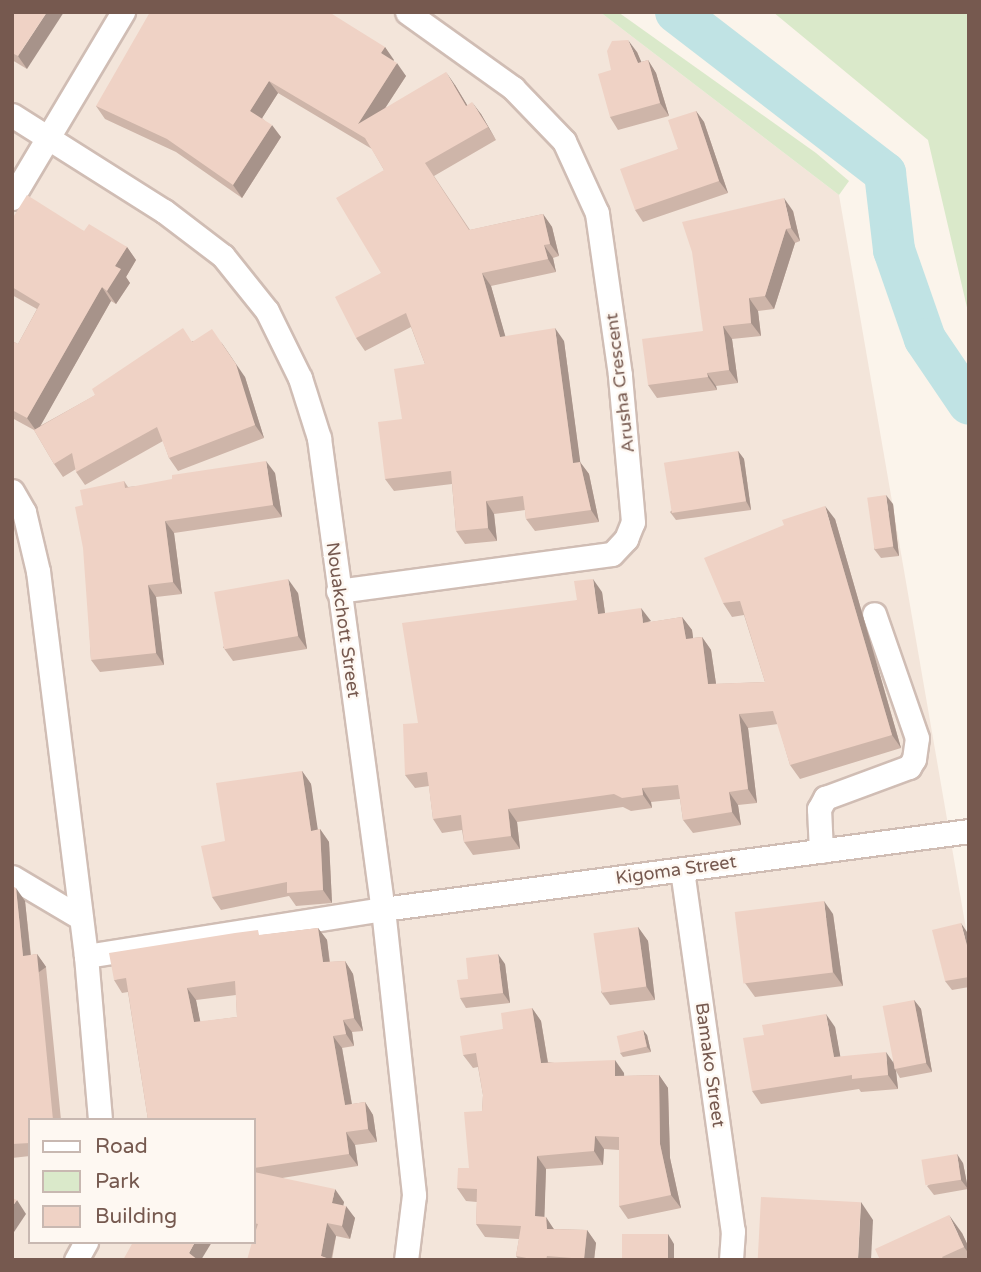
<!DOCTYPE html>
<html>
<head>
<meta charset="utf-8">
<style>
	body { margin:0 }
	#map { position:relative; width:981px; height:1272px; overflow:hidden; background:#fbf4eb; font-family:"Varela Round",sans-serif }
	div>[style] { position:absolute }
	[style*='--x'] { left:calc(var(--x)*1px); top:calc(var(--y)*1px); width:calc(var(--w)*1px); rotate:calc(var(--a)*1deg) }
	.residential>* { inset:0; background:#f3e5da }
	.green>* { inset:0; background:#dae9ca }
	.river>* { height:42px; margin:-21px; padding:0 21px; transform-origin:21px; border-radius:21px; background:#c0e3e4 }
	.roads { filter:drop-shadow(2px 0 #d0bdb4) drop-shadow(-2px 0 #d0bdb4) drop-shadow(0 2px #d0bdb4) drop-shadow(0 -2px #d0bdb4) }
	.minor>* { height:23px; margin:-11.5px; padding:0 11.5px; transform-origin:11.5px; border-radius:11.5px; background:#fff }
	.wall>* { inset:0; background:#ceb5a9 }
	.shaded-wall>* { inset:0; background:#a7938a; transform-origin:0 0 }
	.building>* { inset:0; background:#efd2c5; transform-origin:0 0 }
	span { translate:-50% -50%; white-space:nowrap; text-align:center; line-height:1.15; -webkit-text-stroke:5px #fef8f2; paint-order:stroke }
	.street-label { font-size:18px; color:#76594f }
	.frame { position:absolute; inset:0; border:14px solid #76594f; pointer-events:none }
	.legend { position:absolute; left:28px; top:1118px; width:228px; height:126px; box-sizing:border-box; background:#fef8f2; border:2px solid #c8b8b1; margin:0; padding:9px 12px; list-style:none; font-size:21px; color:#76594f }
	.legend li { display:flex; align-items:center; gap:14px; height:35px }
	.legend b { width:35px; border:2px solid #c8b8b1 }
</style>
</head>
<body>
<div id="map">
	<div class="residential">
		<i style="clip-path:polygon(evenodd,12px 12px,600px 12px,839px 195px,969px 946px,969px 1260px,12px 1260px,12px 12px,30px 1120px,254px 1120px,254px 1242px,30px 1242px,30px 1120px)"></i>
	</div>
	<div class="green">
		<i style="clip-path:polygon(600px 12px,618px 12px,816px 153px,849px 181px,839px 195px)"></i>
		<i style="clip-path:polygon(773px 12px,969px 12px,969px 316px,928px 140px)"></i>
	</div>
	<div class="river">
		<i style="--x:676;--y:12;--w:264;--a:37.6"></i>
		<i style="--x:885;--y:173;--w:78;--a:83.3"></i>
		<i style="--x:894;--y:250;--w:94;--a:70.8"></i>
		<i style="--x:925;--y:339;--w:78;--a:55.9"></i>
	</div>
	<div class="roads">
		<div class="minor">
			<i style="--x:12;--y:115;--w:180;--a:32.3"></i>
			<i style="--x:164;--y:211;--w:74;--a:37.3"></i>
			<i style="--x:223;--y:256;--w:70;--a:51.3"></i>
			<i style="--x:267;--y:311;--w:75;--a:63.8"></i>
			<i style="--x:300;--y:378;--w:63;--a:72.4"></i>
			<i style="--x:319;--y:438;--w:475;--a:82.3"></i>
			<i style="--x:383;--y:909;--w:288;--a:83.8"></i>
			<i style="--x:414;--y:1195;--w:65;--a:97"></i>
			<i style="--x:12;--y:198;--w:217;--a:-59.2"></i>
			<i style="--x:12;--y:491;--w:24;--a:60"></i>
			<i style="--x:24;--y:512;--w:61;--a:76.7"></i>
			<i style="--x:38;--y:571;--w:388;--a:82.9"></i>
			<i style="--x:86;--y:956;--w:165;--a:85.1"></i>
			<i style="--x:338;--y:591;--w:276;--a:-7.7"></i>
			<i style="--x:612;--y:554;--w:21;--a:-47"></i>
			<i style="--x:626;--y:539;--w:18;--a:-68"></i>
			<i style="--x:633;--y:522;--w:148;--a:-95.1"></i>
			<i style="--x:620;--y:375;--w:164;--a:-98.1"></i>
			<i style="--x:597;--y:213;--w:79;--a:-114.6"></i>
			<i style="--x:564;--y:141;--w:74;--a:-133.9"></i>
			<i style="--x:513;--y:88;--w:130;--a:-144.4"></i>
			<i style="--x:821;--y:851;--w:42;--a:-92.7"></i>
			<i style="--x:819;--y:809;--w:13;--a:-61"></i>
			<i style="--x:825;--y:798;--w:90;--a:-20.3"></i>
			<i style="--x:909;--y:767;--w:9;--a:-58"></i>
			<i style="--x:914;--y:759;--w:21;--a:-82"></i>
			<i style="--x:917;--y:738;--w:131;--a:-109.1"></i>
			<i style="--x:682;--y:870;--w:365;--a:82"></i>
			<i style="--x:733;--y:1231;--w:29;--a:94"></i>
			<i style="--x:12;--y:877;--w:80;--a:30.7"></i>
			<i style="--x:86;--y:956;--w:301;--a:-9"></i>
			<i style="--x:383;--y:909;--w:591;--a:-7.58"></i>
			<i style="--x:76;--y:1260;--w:21;--a:-61"></i>
		</div>
	</div>
	<div class="wall">
		<i style="clip-path:polygon(12px 12px,27px 69px,12px 60px)"></i>
		<i style="clip-path:polygon(385px 47px,393px 61px,406px 76px,385px 108px,455px 85px,467px 105px,481px 114px,496px 140px,434px 176px,470px 230px,543px 214px,552px 227px,559px 256px,553px 258px,556px 272px,491px 286px,505px 336px,564px 341px,580px 462px,589px 474px,599px 522px,535px 531px,526px 519px,525px 510px,494px 514px,497px 541px,465px 544px,456px 531px,452px 484px,394px 491px,385px 479px,402px 419px,425px 364px,411px 327px,365px 351px,356px 338px,381px 273px,384px 170px,372px 149px,278px 93px,262px 118px,281px 137px,242px 198px,176px 152px,105px 119px,96px 106px)"></i>
		<i style="clip-path:polygon(637px 52px,641px 62px,648px 60px,656px 73px,669px 116px,618px 130px,610px 117px,611px 70px)"></i>
		<i style="clip-path:polygon(696px 111px,704px 122px,728px 193px,643px 222px,635px 210px,678px 149px)"></i>
		<i style="clip-path:polygon(793px 211px,800px 241px,795px 243px,774px 309px,758px 311px,761px 336px,732px 339px,738px 383px,716px 386px,717px 390px,657px 398px,648px 385px,703px 331px)"></i>
		<i style="clip-path:polygon(12px 219px,84px 231px,127px 247px,136px 260px,126px 277px,130px 283px,116px 304px,111px 301px,40px 426px,193px 341px,245px 377px,264px 438px,178px 471px,169px 458px,163px 441px,85px 485px,76px 472px,76px 469px,63px 477px,54px 464px,34px 430px,12px 418px,12px 341px,18px 344px,37px 309px,12px 295px)"></i>
		<i style="clip-path:polygon(738px 451px,744px 459px,751px 510px,676px 520px,670px 512px)"></i>
		<i style="clip-path:polygon(275px 473px,282px 517px,174px 533px,182px 594px,156px 597px,164px 665px,100px 672px,91px 660px,83px 505px,124px 481px,128px 487px)"></i>
		<i style="clip-path:polygon(893px 504px,899px 556px,881px 558px,874px 549px)"></i>
		<i style="clip-path:polygon(835px 519px,901px 748px,800px 779px,790px 765px,778px 724px,748px 728px,757px 803px,738px 805px,741px 825px,693px 833px,683px 820px,680px 799px,651px 802px,652px 808px,631px 811px,623px 807px,517px 822px,520px 849px,473px 855px,464px 842px,462px 830px,442px 833px,433px 819px,429px 786px,415px 788px,405px 775px,418px 723px,577px 600px,602px 592px,605px 613px,651px 622px,682px 617px,692px 630px,693px 638px,702px 637px,711px 650px,716px 684px,765px 682px,744px 615px,732px 617px,723px 603px)"></i>
		<i style="clip-path:polygon(298px 593px,307px 649px,233px 661px,223px 647px)"></i>
		<i style="clip-path:polygon(302px 771px,311px 784px,317px 830px,320px 829px,329px 842px,332px 903px,296px 906px,289px 896px,221px 910px,212px 897px,225px 841px)"></i>
		<i style="clip-path:polygon(12px 886px,25px 901px,31px 955px,37px 954px,46px 967px,61px 1120px,30px 1120px,30px 1156px,12px 1158px)"></i>
		<i style="clip-path:polygon(833px 914px,843px 986px,755px 997px,745px 983px)"></i>
		<i style="clip-path:polygon(638px 927px,648px 941px,655px 1000px,610px 1005px,601px 992px)"></i>
		<i style="clip-path:polygon(evenodd,318px 928px,327px 940px,330px 962px,345px 961px,353px 974px,363px 1031px,352px 1032px,354px 1046px,342px 1048px,352px 1104px,365px 1102px,373px 1115px,377px 1142px,355px 1145px,358px 1166px,282px 1178px,344px 1202px,343px 1205px,355px 1218px,350px 1239px,336px 1236px,332px 1260px,254px 1234px,254px 1120px,148px 1120px,128px 992px,122px 993px,114px 980px,262px 935px,318px 928px,236px 995px,237px 1017px,200px 1022px,196px 1000px,236px 995px)"></i>
		<i style="clip-path:polygon(967px 932px,969px 938px,969px 987px,952px 990px,945px 981px)"></i>
		<i style="clip-path:polygon(505px 964px,510px 1003px,466px 1008px,460px 998px,468px 979px)"></i>
		<i style="clip-path:polygon(914px 1000px,921px 1009px,932px 1072px,900px 1078px,896px 1071px,898px 1089px,861px 1092px,859px 1089px,761px 1104px,752px 1091px,835px 1027px,840px 1057px,893px 1062px)"></i>
		<i style="clip-path:polygon(532px 1008px,541px 1021px,548px 1062px,624px 1073px,624px 1076px,659px 1075px,668px 1088px,670px 1158px,681px 1208px,628px 1219px,619px 1206px,619px 1150px,604px 1149px,603px 1165px,546px 1169px,544px 1217px,554px 1229px,587px 1230px,596px 1243px,594px 1260px,519px 1260px,516px 1256px,519px 1239px,485px 1237px,476px 1224px,477px 1202px,466px 1201px,457px 1188px,469px 1168px,482px 1111px,483px 1095px,478px 1067px,473px 1068px,463px 1055px,503px 1029px)"></i>
		<i style="clip-path:polygon(647px 1035px,651px 1052px,623px 1057px,620px 1053px)"></i>
		<i style="clip-path:polygon(963px 1163px,968px 1189px,934px 1195px,927px 1186px)"></i>
		<i style="clip-path:polygon(962px 1233px,969px 1248px,969px 1260px,880px 1260px)"></i>
	</div>
	<div class="shaded-wall">
		<i style="clip-path:polygon(47px 12px,64px 12px,27px 69px,18px 56px)"></i>
		<i style="clip-path:polygon(628px 40px,637px 52px,647px 75px,638px 63px)"></i>
		<i style="clip-path:polygon(385px 47px,394px 60px,390px 66px,381px 53px)"></i>
		<i style="clip-path:polygon(648px 60px,656px 73px,669px 116px,660px 103px)"></i>
		<i style="clip-path:polygon(397px 63px,406px 76px,367px 136px,358px 124px)"></i>
		<i style="clip-path:polygon(446px 72px,455px 85px,475px 118px,466px 106px)"></i>
		<i style="clip-path:polygon(269px 81px,278px 93px,259px 123px,250px 111px)"></i>
		<i style="clip-path:polygon(472px 102px,481px 114px,496px 140px,488px 127px)"></i>
		<i style="clip-path:polygon(696px 111px,704px 122px,728px 193px,719px 181px)"></i>
		<i style="clip-path:polygon(272px 125px,281px 137px,242px 198px,233px 185px)"></i>
		<i style="clip-path:polygon(784px 198px,793px 211px,800px 241px,791px 228px)"></i>
		<i style="clip-path:polygon(543px 214px,552px 227px,559px 256px,550px 244px)"></i>
		<i style="clip-path:polygon(786px 229px,795px 243px,774px 309px,765px 296px)"></i>
		<i style="clip-path:polygon(544px 245px,553px 258px,556px 272px,548px 259px)"></i>
		<i style="clip-path:polygon(127px 247px,136px 260px,126px 277px,130px 283px,116px 304px,107px 291px,115px 266px)"></i>
		<i style="clip-path:polygon(482px 273px,491px 286px,509px 349px,500px 337px)"></i>
		<i style="clip-path:polygon(102px 287px,111px 301px,37px 432px,27px 418px)"></i>
		<i style="clip-path:polygon(749px 298px,758px 311px,761px 336px,751px 323px)"></i>
		<i style="clip-path:polygon(723px 326px,732px 339px,738px 383px,729px 370px)"></i>
		<i style="clip-path:polygon(555px 328px,564px 341px,582px 475px,573px 463px)"></i>
		<i style="clip-path:polygon(221px 342px,245px 377px,264px 438px,255px 425px)"></i>
		<i style="clip-path:polygon(707px 373px,716px 386px,717px 390px,708px 377px)"></i>
		<i style="clip-path:polygon(738px 451px,744px 459px,751px 510px,746px 501px)"></i>
		<i style="clip-path:polygon(266px 461px,275px 473px,282px 517px,273px 505px)"></i>
		<i style="clip-path:polygon(580px 462px,589px 474px,599px 522px,591px 510px)"></i>
		<i style="clip-path:polygon(886px 495px,893px 504px,899px 556px,893px 547px)"></i>
		<i style="clip-path:polygon(486px 501px,494px 514px,497px 541px,488px 528px)"></i>
		<i style="clip-path:polygon(825px 506px,835px 519px,901px 748px,892px 735px)"></i>
		<i style="clip-path:polygon(165px 521px,174px 533px,182px 594px,173px 582px)"></i>
		<i style="clip-path:polygon(288px 579px,298px 593px,307px 649px,298px 636px)"></i>
		<i style="clip-path:polygon(593px 579px,602px 592px,607px 627px,598px 614px)"></i>
		<i style="clip-path:polygon(148px 585px,156px 597px,164px 665px,156px 653px)"></i>
		<i style="clip-path:polygon(641px 608px,651px 621px,643px 623px)"></i>
		<i style="clip-path:polygon(682px 617px,692px 630px,695px 652px,686px 639px)"></i>
		<i style="clip-path:polygon(702px 637px,711px 650px,718px 697px,708px 684px)"></i>
		<i style="clip-path:polygon(739px 714px,748px 728px,757px 803px,748px 789px)"></i>
		<i style="clip-path:polygon(302px 771px,311px 784px,320px 844px,311px 831px)"></i>
		<i style="clip-path:polygon(642px 788px,651px 802px,652px 808px,643px 795px)"></i>
		<i style="clip-path:polygon(729px 792px,738px 805px,741px 825px,732px 812px)"></i>
		<i style="clip-path:polygon(508px 809px,517px 822px,520px 849px,511px 836px)"></i>
		<i style="clip-path:polygon(320px 829px,329px 842px,332px 903px,323px 890px)"></i>
		<i style="clip-path:polygon(16px 888px,25px 901px,32px 969px,23px 956px)"></i>
		<i style="clip-path:polygon(824px 901px,833px 914px,843px 986px,833px 972px)"></i>
		<i style="clip-path:polygon(961px 923px,967px 932px,969px 938px,969px 953px)"></i>
		<i style="clip-path:polygon(638px 927px,648px 941px,655px 1000px,646px 986px)"></i>
		<i style="clip-path:polygon(318px 928px,327px 940px,331px 975px,323px 962px)"></i>
		<i style="left:37px;top:954px;width:16px;height:167px;rotate:55deg"></i>
		<i style="clip-path:polygon(498px 954px,505px 964px,510px 1003px,503px 993px)"></i>
		<i style="clip-path:polygon(345px 961px,353px 974px,363px 1031px,354px 1018px)"></i>
		<i style="clip-path:polygon(187px 988px,196px 1000px,203px 1035px,194px 1022px)"></i>
		<i style="clip-path:polygon(914px 1000px,921px 1009px,932px 1072px,926px 1063px)"></i>
		<i style="clip-path:polygon(532px 1008px,541px 1021px,550px 1076px,541px 1063px)"></i>
		<i style="clip-path:polygon(826px 1014px,835px 1027px,843px 1071px,834px 1057px)"></i>
		<i style="clip-path:polygon(343px 1020px,352px 1032px,354px 1046px,346px 1034px)"></i>
		<i style="clip-path:polygon(643px 1030px,647px 1035px,651px 1052px,647px 1047px)"></i>
		<i style="clip-path:polygon(333px 1036px,342px 1048px,354px 1117px,345px 1105px)"></i>
		<i style="clip-path:polygon(886px 1052px,895px 1065px,894px 1068px,896px 1071px,898px 1089px,888px 1075px)"></i>
		<i style="clip-path:polygon(615px 1060px,624px 1073px,625px 1089px,615px 1076px)"></i>
		<i style="clip-path:polygon(659px 1075px,668px 1088px,670px 1158px,681px 1208px,671px 1195px,660px 1144px)"></i>
		<i style="clip-path:polygon(365px 1102px,373px 1115px,377px 1142px,368px 1129px)"></i>
		<i style="clip-path:polygon(346px 1132px,355px 1145px,358px 1166px,349px 1154px)"></i>
		<i style="clip-path:polygon(595px 1136px,604px 1149px,603px 1165px,594px 1151px)"></i>
		<i style="clip-path:polygon(957px 1154px,963px 1163px,968px 1189px,961px 1180px)"></i>
		<i style="clip-path:polygon(537px 1156px,546px 1169px,544px 1230px,535px 1216px)"></i>
		<i style="clip-path:polygon(335px 1189px,344px 1202px,341px 1216px,332px 1203px)"></i>
		<i style="clip-path:polygon(17px 1200px,26px 1214px,12px 1235px,12px 1207px)"></i>
		<i style="clip-path:polygon(861px 1202px,873px 1220px,871px 1260px,858px 1260px)"></i>
		<i style="clip-path:polygon(346px 1206px,355px 1218px,350px 1239px,342px 1226px)"></i>
		<i style="clip-path:polygon(949px 1215px,962px 1233px,969px 1248px,969px 1254px,964px 1247px)"></i>
		<i style="clip-path:polygon(546px 1217px,555px 1231px,547px 1229px)"></i>
		<i style="clip-path:polygon(327px 1223px,336px 1236px,331px 1260px,321px 1256px)"></i>
		<i style="clip-path:polygon(587px 1230px,596px 1243px,594px 1260px,584px 1260px)"></i>
		<i style="clip-path:polygon(668px 1234px,674px 1244px,674px 1260px,667px 1260px)"></i>
		<i style="clip-path:polygon(195px 1242px,212px 1242px,201px 1260px,193px 1260px,189px 1253px)"></i>
	</div>
	<div class="building">
		<i style="clip-path:polygon(12px 12px,47px 12px,18px 56px,12px 53px)"></i>
		<i style="clip-path:polygon(150px 12px,329px 12px,385px 47px,381px 53px,397px 63px,358px 124px,446px 72px,466px 106px,472px 102px,488px 127px,425px 163px,469px 230px,543px 214px,550px 244px,544px 245px,548px 259px,482px 273px,500px 337px,555px 328px,573px 463px,580px 462px,591px 510px,526px 519px,523px 496px,486px 501px,488px 528px,456px 531px,451px 471px,385px 479px,378px 422px,402px 419px,394px 369px,425px 364px,406px 313px,356px 338px,335px 297px,381px 273px,336px 198px,384px 170px,365px 138px,269px 81px,250px 111px,272px 125px,233px 185px,167px 139px,96px 106px)"></i>
		<i style="clip-path:polygon(628px 40px,638px 63px,648px 60px,660px 103px,610px 117px,598px 74px,611px 70px,607px 51px,612px 41px)"></i>
		<i style="clip-path:polygon(696px 111px,719px 181px,635px 210px,620px 169px,678px 149px,668px 120px)"></i>
		<i style="clip-path:polygon(27px 195px,84px 231px,89px 224px,127px 247px,115px 266px,121px 269px,107px 291px,102px 287px,27px 418px,12px 410px,12px 341px,18px 344px,40px 304px,12px 287px,12px 219px)"></i>
		<i style="clip-path:polygon(784px 198px,791px 228px,786px 229px,765px 296px,749px 298px,751px 323px,723px 326px,729px 370px,707px 373px,708px 377px,648px 385px,642px 339px,703px 331px,692px 252px,682px 222px)"></i>
		<i style="clip-path:polygon(183px 328px,192px 342px,212px 329px,236px 364px,255px 425px,169px 458px,157px 427px,76px 472px,72px 453px,54px 464px,34px 430px,95px 395px,92px 389px)"></i>
		<i style="left:738px;top:451px;width:51px;height:75px;rotate:81deg"></i>
		<i style="clip-path:polygon(266px 461px,273px 505px,165px 521px,173px 582px,148px 585px,156px 653px,91px 660px,83px 548px,75px 507px,83px 505px,80px 490px,124px 481px,125px 488px,172px 479px,172px 475px)"></i>
		<i style="left:886px;top:495px;width:52px;height:19px;rotate:82deg"></i>
		<i style="clip-path:polygon(825px 506px,892px 735px,790px 765px,773px 711px,739px 714px,748px 789px,729px 792px,732px 812px,683px 820px,678px 785px,642px 788px,643px 795px,622px 798px,614px 794px,508px 809px,511px 836px,464px 842px,461px 815px,433px 819px,427px 772px,405px 775px,403px 724px,418px 723px,402px 623px,577px 600px,574px 581px,593px 579px,598px 614px,641px 608px,643px 623px,682px 617px,686px 639px,702px 637px,708px 684px,765px 682px,740px 601px,723px 603px,704px 558px,784px 525px,782px 520px)"></i>
		<i style="left:288px;top:579px;width:58px;height:75px;rotate:80deg"></i>
		<i style="clip-path:polygon(302px 771px,311px 831px,320px 829px,323px 890px,287px 893px,287px 882px,212px 897px,201px 846px,225px 841px,216px 783px)"></i>
		<i style="clip-path:polygon(12px 886px,16px 888px,23px 956px,37px 954px,53px 1120px,30px 1120px,30px 1143px,12px 1144px)"></i>
		<i style="left:824px;top:901px;width:72px;height:90px;rotate:83deg"></i>
		<i style="clip-path:polygon(961px 923px,969px 953px,969px 977px,945px 981px,932px 930px)"></i>
		<i style="left:638px;top:927px;width:60px;height:45px;rotate:82deg"></i>
		<i style="clip-path:polygon(evenodd,318px 928px,323px 962px,345px 961px,354px 1018px,343px 1020px,346px 1034px,333px 1036px,345px 1105px,365px 1102px,368px 1129px,346px 1132px,349px 1154px,254px 1168px,254px 1120px,171px 1120px,171px 1119px,148px 1120px,126px 978px,114px 980px,109px 953px,235px 933px,258px 930px,259px 935px,318px 928px,235px 981px,237px 1017px,194px 1022px,187px 988px,235px 981px)"></i>
		<i style="clip-path:polygon(498px 954px,503px 993px,460px 998px,457px 980px,468px 979px,466px 958px)"></i>
		<i style="left:914px;top:1000px;width:64px;height:32px;rotate:79deg"></i>
		<i style="clip-path:polygon(532px 1008px,541px 1063px,615px 1060px,615px 1076px,659px 1075px,660px 1144px,671px 1195px,619px 1206px,619px 1137px,595px 1136px,594px 1151px,537px 1156px,535px 1216px,546px 1217px,547px 1229px,587px 1230px,584px 1259px,547px 1256px,546px 1260px,537px 1260px,516px 1256px,521px 1226px,476px 1224px,477px 1189px,457px 1188px,458px 1168px,469px 1168px,464px 1112px,482px 1111px,483px 1095px,476px 1053px,463px 1055px,460px 1036px,503px 1029px,501px 1013px)"></i>
		<i style="clip-path:polygon(826px 1014px,834px 1057px,886px 1052px,888px 1075px,852px 1079px,852px 1075px,752px 1091px,743px 1038px,764px 1035px,762px 1025px)"></i>
		<i style="left:643px;top:1030px;width:17px;height:27px;rotate:77deg"></i>
		<i style="left:957px;top:1154px;width:26px;height:36px;rotate:81deg"></i>
		<i style="clip-path:polygon(254px 1172px,335px 1189px,332px 1203px,346px 1206px,342px 1226px,327px 1223px,321px 1256px,332px 1260px,247px 1260px,252px 1242px,254px 1242px,254px 1236px,258px 1224px,254px 1223px)"></i>
		<i style="left:761px;top:1197px;width:100px;height:63px;rotate:3deg"></i>
		<i style="clip-path:polygon(12px 1198px,17px 1200px,12px 1207px)"></i>
		<i style="clip-path:polygon(949px 1215px,964px 1247px,942px 1257px,944px 1260px,880px 1260px,875px 1249px)"></i>
		<i style="left:622px;top:1234px;width:46px;height:26px"></i>
		<i style="clip-path:polygon(133px 1242px,195px 1242px,189px 1253px,198px 1260px,123px 1260px)"></i>
	</div>
	<div class="street-label">
		<span style="left:620px;top:383px;rotate:-97deg">Arusha Crescent</span>
		<span style="left:343px;top:620px;rotate:82deg">Nouakchott Street</span>
		<span style="left:676px;top:870px;rotate:-8deg">Kigoma Street</span>
		<span style="left:710px;top:1065px;rotate:82deg">Bamako Street</span>
	</div>
	<div class="frame"></div>
	<ul class="legend">
	<li><b style="height:9px;background:#fff"></b>Road</li>
	<li><b style="height:19px;background:#dae9ca"></b>Park</li>
	<li><b style="height:19px;background:#efd2c5"></b>Building</li>
	</ul>
</div>
</body>
</html>
